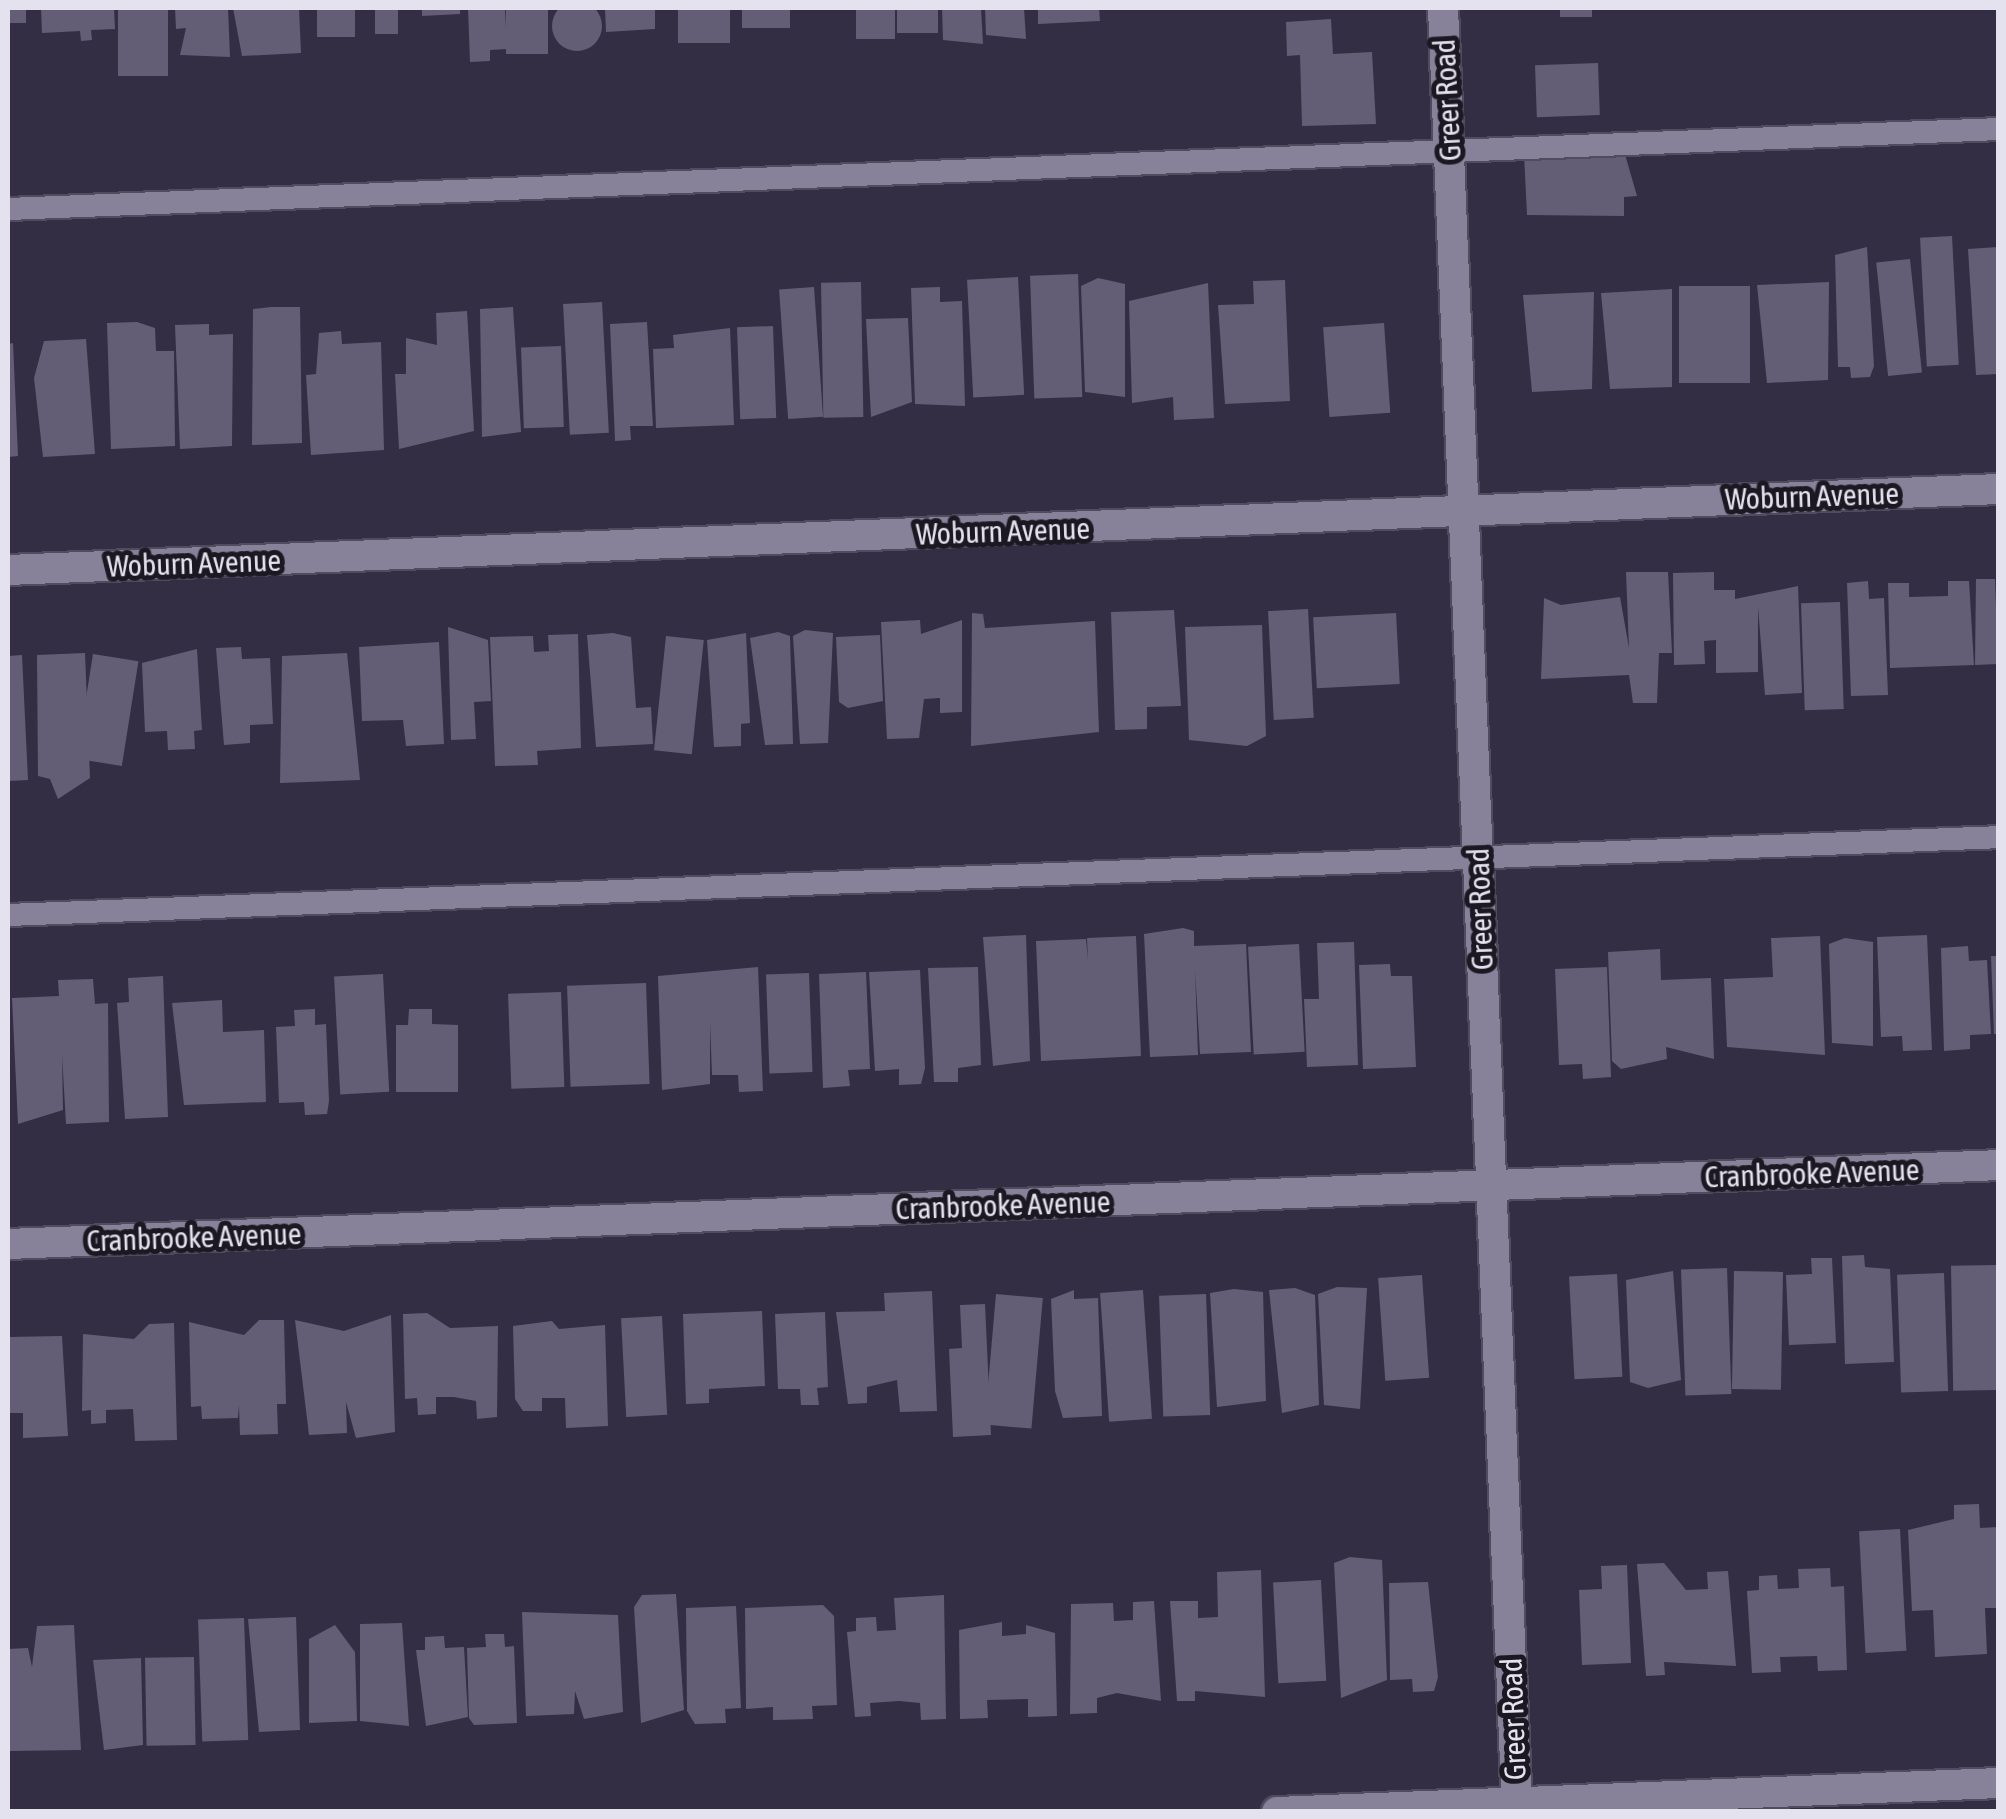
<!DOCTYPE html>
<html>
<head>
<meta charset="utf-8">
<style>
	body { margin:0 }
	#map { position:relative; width:2006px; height:1819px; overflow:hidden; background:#342e44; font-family:"Asap Condensed",sans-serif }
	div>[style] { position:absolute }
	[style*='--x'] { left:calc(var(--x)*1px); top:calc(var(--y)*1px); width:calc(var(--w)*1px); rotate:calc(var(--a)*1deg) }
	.building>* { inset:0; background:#645d76; transform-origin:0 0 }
	.round { border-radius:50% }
	.roads { filter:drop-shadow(2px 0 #504b5d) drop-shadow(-2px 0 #504b5d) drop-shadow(0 2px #504b5d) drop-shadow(0 -2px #504b5d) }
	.lane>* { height:22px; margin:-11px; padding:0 11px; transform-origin:11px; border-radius:11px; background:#88819a }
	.street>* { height:30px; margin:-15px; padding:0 15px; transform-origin:15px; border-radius:15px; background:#88819a }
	span { translate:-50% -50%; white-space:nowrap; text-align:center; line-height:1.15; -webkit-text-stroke:10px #1b1822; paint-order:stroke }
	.street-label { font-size:30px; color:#e5e2f0 }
	.frame { position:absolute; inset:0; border:10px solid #e5e2f0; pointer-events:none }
</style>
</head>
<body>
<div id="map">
	<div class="building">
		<i class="round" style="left:552px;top:1px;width:50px;height:50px"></i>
		<i style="left:8px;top:8px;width:18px;height:15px"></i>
		<i style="clip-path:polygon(41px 8px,114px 8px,115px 29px,91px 30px,92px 40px,81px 41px,80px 31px,42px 33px)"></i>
		<i style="left:118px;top:8px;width:50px;height:68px"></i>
		<i style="clip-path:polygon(175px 8px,228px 8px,230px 57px,180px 55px,186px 28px,176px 29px)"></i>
		<i style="clip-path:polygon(233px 8px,299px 8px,301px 53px,242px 56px)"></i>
		<i style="left:317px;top:8px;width:38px;height:29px"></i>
		<i style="left:375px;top:8px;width:23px;height:26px"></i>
		<i style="clip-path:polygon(422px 8px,460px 8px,460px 14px,422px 16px)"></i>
		<i style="clip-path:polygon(468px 8px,505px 8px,507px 49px,490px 50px,490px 61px,470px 62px)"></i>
		<i style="left:506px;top:8px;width:42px;height:46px"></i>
		<i style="clip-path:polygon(605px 8px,655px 8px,655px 29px,606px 32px)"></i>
		<i style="left:678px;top:8px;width:52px;height:35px"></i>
		<i style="left:742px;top:8px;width:48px;height:20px"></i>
		<i style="left:856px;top:8px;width:39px;height:31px"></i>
		<i style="left:897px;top:8px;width:41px;height:25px"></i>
		<i style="clip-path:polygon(942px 8px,981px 8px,983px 44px,943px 40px)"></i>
		<i style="clip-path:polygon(985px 8px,1024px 8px,1026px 39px,986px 35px)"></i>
		<i style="clip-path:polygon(1038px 8px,1099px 8px,1100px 21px,1038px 24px)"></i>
		<i style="left:1560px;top:8px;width:32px;height:9px"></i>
		<i style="clip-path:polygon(1331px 19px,1333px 54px,1372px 52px,1376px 124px,1302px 126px,1300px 55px,1287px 56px,1286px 22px)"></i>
		<i style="left:1598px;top:63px;width:52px;height:63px;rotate:88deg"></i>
		<i style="clip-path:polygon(1622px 144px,1637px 196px,1624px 197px,1624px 216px,1527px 215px,1524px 154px)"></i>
		<i style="left:1952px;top:236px;width:129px;height:32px;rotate:87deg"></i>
		<i style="clip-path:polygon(1867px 247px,1874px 366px,1870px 377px,1851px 378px,1850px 367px,1838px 367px,1835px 255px)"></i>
		<i style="clip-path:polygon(1998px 247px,1998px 374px,1976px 375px,1968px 249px)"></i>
		<i style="left:1910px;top:259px;width:114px;height:34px;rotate:84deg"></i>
		<i style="left:1078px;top:274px;width:123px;height:48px;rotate:88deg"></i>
		<i style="left:1018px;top:277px;width:118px;height:51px;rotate:87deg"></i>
		<i style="clip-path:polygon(1098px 278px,1125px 284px,1125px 397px,1085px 392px,1081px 286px)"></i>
		<i style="clip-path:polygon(1285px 280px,1290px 401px,1225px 404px,1218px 305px,1254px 304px,1253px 281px)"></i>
		<i style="left:861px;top:282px;width:135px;height:40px;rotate:89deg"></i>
		<i style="clip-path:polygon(1829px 282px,1828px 380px,1767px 383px,1757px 285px)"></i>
		<i style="clip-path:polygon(1208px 283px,1214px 418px,1174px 420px,1173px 397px,1132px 403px,1129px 301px)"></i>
		<i style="left:1750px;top:286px;width:97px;height:71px;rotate:90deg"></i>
		<i style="left:814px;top:287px;width:130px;height:35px;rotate:86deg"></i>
		<i style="clip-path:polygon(940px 287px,940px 302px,962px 301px,965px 406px,915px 404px,911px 288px)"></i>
		<i style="clip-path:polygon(1672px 289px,1672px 387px,1610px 389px,1601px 293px)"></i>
		<i style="clip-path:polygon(1594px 292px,1592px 389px,1532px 392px,1523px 295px)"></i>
		<i style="left:602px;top:302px;width:131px;height:39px;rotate:87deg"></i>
		<i style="clip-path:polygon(271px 307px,300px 307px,302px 443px,252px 445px,253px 309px)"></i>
		<i style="clip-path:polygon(513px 307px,521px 432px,482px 437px,480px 309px)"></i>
		<i style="clip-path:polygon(467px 311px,474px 431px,399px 449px,395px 374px,406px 374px,406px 338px,437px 345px,436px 313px)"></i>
		<i style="clip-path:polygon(908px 318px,912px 402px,871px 417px,866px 319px)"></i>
		<i style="clip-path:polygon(137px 322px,155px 328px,156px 351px,174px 351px,175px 446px,111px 449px,107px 323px)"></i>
		<i style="clip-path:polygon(647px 322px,653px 426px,630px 426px,631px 440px,615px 441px,610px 324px)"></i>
		<i style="left:1384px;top:323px;width:90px;height:61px;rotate:86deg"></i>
		<i style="clip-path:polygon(209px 324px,209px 335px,233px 334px,232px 446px,180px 449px,175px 325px)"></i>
		<i style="left:773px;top:326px;width:92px;height:36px;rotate:88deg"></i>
		<i style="clip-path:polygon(730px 328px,734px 425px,656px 428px,653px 349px,674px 348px,673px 335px)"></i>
		<i style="clip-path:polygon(341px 331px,342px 344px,381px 342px,384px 450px,311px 455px,306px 375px,316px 374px,319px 333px)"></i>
		<i style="clip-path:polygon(86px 339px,95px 454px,43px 457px,34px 378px,44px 341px)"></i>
		<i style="clip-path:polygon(13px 343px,18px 456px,8px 457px,8px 344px)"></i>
		<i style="left:561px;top:346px;width:81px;height:40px;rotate:88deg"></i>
		<i style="clip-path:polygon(1626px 572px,1668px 572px,1672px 653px,1659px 653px,1657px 703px,1633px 703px,1629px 675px,1541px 679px,1544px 598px,1561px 605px,1620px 597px,1629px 648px)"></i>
		<i style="clip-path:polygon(1714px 572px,1714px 590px,1735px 590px,1735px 599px,1798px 586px,1802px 693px,1765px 695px,1758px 607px,1758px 672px,1716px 673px,1716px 640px,1704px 641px,1705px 664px,1674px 665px,1673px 573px)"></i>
		<i style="clip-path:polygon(1976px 579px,1995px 579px,1998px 664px,1975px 665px)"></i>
		<i style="clip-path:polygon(1868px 581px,1869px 599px,1884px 598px,1888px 695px,1851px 696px,1847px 583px)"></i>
		<i style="clip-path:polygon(1948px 581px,1969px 581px,1974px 665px,1890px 668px,1888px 583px,1909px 583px,1909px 597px,1948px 596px)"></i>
		<i style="left:1840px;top:602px;width:107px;height:39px;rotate:88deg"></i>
		<i style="left:1308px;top:609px;width:109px;height:40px;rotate:87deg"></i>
		<i style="clip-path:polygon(1174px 610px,1181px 706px,1147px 707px,1147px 729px,1115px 730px,1111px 612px)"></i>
		<i style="clip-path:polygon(972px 613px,983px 614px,985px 628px,1095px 621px,1099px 732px,971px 746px)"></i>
		<i style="left:1396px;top:613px;width:71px;height:83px;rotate:87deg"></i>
		<i style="clip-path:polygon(920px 620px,921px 634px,962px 620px,962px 712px,940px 713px,940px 698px,924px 699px,919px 738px,887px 739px,881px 622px)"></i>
		<i style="clip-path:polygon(1262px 625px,1266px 736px,1247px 746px,1189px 740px,1185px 627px)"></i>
		<i style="clip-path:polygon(448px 627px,488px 640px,491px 701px,474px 702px,476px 739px,451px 740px)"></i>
		<i style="clip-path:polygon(805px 630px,833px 633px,828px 743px,800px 744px,793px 636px)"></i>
		<i style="clip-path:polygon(778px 632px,790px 636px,793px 744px,765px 745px,750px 638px)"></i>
		<i style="clip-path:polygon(613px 633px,631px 637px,636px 708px,651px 707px,653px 744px,596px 747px,587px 635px)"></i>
		<i style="clip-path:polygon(746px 633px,750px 723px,741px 724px,741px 746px,714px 747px,707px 640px)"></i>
		<i style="clip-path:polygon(578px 634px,581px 748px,537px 751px,538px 765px,495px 766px,490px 637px,533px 636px,534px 652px,549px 651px,548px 635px)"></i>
		<i style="clip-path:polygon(880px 635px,883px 701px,848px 708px,839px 702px,836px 637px)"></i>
		<i style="left:666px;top:636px;width:38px;height:115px;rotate:6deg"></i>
		<i style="clip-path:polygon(439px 642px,444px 744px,406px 746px,403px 720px,362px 721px,359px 647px)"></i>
		<i style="clip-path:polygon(241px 647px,242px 659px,270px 658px,273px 724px,250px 725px,250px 743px,224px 745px,216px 648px)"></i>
		<i style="clip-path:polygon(197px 649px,202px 730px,194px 731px,195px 749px,168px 750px,167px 731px,145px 732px,142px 663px)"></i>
		<i style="clip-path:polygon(85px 653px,90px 778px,58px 799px,50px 779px,38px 776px,37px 655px)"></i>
		<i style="clip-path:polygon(347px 653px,360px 780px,280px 783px,282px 656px)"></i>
		<i style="left:93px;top:654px;width:46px;height:106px;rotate:9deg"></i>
		<i style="clip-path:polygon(22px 655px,28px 780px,8px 781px,8px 656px)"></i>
		<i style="clip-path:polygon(1183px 928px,1194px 931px,1194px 946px,1246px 944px,1251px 1052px,1200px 1054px,1195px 969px,1198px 1055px,1150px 1057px,1144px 934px)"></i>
		<i style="clip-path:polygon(1026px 935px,1030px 1061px,993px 1066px,983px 937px)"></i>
		<i style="clip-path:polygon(1927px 935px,1932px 1050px,1903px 1051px,1902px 1036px,1881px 1037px,1877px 937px)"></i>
		<i style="clip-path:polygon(1136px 936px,1141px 1056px,1041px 1061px,1036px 941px,1086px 939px,1088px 961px,1087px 938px)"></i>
		<i style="clip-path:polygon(1820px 936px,1825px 1055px,1727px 1047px,1724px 979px,1773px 977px,1771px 938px)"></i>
		<i style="clip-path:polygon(1845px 938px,1873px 942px,1873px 1046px,1832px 1043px,1829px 944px)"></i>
		<i style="clip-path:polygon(1354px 942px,1358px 1065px,1307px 1067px,1304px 999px,1319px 999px,1317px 943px)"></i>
		<i style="left:1299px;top:944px;width:108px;height:51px;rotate:87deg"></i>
		<i style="clip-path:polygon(1968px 946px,1969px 961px,1987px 960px,1991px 1034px,1970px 1035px,1970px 1049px,1944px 1051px,1941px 948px)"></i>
		<i style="clip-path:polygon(1660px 949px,1661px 980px,1711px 978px,1714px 1059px,1666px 1047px,1667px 1059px,1621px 1069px,1612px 1061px,1608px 952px)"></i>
		<i style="clip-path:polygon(1991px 956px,1998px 956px,1998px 1034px,1994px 1034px)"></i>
		<i style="clip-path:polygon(1390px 964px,1391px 976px,1412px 976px,1416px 1067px,1363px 1069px,1359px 965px)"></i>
		<i style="clip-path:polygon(758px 967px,763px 1091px,739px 1092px,738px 1075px,712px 1075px,710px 1023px,710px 1084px,662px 1090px,658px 976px)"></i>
		<i style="clip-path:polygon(978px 967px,981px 1065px,958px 1068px,958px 1082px,934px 1082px,928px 968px)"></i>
		<i style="clip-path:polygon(1607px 967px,1611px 1077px,1583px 1079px,1582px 1064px,1559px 1065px,1555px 969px)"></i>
		<i style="clip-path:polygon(920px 970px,925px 1068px,921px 1084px,899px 1085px,899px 1069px,875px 1071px,869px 972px)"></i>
		<i style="clip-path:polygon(866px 972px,870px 1069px,848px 1070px,850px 1086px,823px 1088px,819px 974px)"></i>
		<i style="left:809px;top:973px;width:99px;height:43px;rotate:88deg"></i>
		<i style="left:383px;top:974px;width:118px;height:49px;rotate:87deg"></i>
		<i style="clip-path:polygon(163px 976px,168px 1117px,125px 1119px,117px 1003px,129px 1002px,128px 978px)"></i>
		<i style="clip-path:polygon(93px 979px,95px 1004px,108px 1003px,109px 1122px,66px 1124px,62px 1055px,63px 1110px,18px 1124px,12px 998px,59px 996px,58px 980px)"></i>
		<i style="left:646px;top:983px;width:101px;height:79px;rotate:88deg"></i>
		<i style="left:561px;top:992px;width:95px;height:53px;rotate:88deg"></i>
		<i style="clip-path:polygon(222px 1000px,223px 1032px,264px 1030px,266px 1102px,184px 1105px,172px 1003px)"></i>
		<i style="clip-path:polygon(315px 1009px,315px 1025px,326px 1024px,329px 1101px,327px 1114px,305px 1115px,304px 1102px,279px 1103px,276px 1027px,295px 1026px,294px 1010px)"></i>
		<i style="clip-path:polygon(409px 1009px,432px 1009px,432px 1024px,458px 1025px,458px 1092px,396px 1092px,396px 1025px,408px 1025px)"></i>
		<i style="clip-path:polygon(1864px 1255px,1865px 1267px,1890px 1269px,1894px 1362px,1845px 1364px,1842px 1256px)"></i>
		<i style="clip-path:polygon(1811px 1258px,1832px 1258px,1836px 1343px,1789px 1345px,1786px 1275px,1812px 1274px)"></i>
		<i style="left:1996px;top:1265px;width:125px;height:45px;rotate:89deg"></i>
		<i style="left:1727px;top:1268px;width:126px;height:46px;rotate:88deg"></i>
		<i style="clip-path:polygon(1673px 1271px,1681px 1380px,1648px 1388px,1630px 1382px,1626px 1280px)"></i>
		<i style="left:1734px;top:1271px;width:49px;height:118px;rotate:1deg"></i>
		<i style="left:1944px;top:1273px;width:118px;height:47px;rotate:88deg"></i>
		<i style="left:1617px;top:1274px;width:103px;height:48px;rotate:87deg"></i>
		<i style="left:1422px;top:1275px;width:103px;height:44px;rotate:86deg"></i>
		<i style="clip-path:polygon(1337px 1287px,1367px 1288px,1360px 1409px,1324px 1405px,1318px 1294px)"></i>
		<i style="clip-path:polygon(1295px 1288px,1315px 1295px,1319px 1405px,1282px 1413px,1269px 1290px)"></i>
		<i style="clip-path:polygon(1234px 1289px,1263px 1292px,1266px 1401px,1217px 1407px,1210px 1293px)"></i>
		<i style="clip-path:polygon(1074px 1290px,1074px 1299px,1098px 1298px,1102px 1416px,1063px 1418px,1055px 1391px,1051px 1299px)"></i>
		<i style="left:1143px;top:1290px;width:129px;height:43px;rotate:86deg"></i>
		<i style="clip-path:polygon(932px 1291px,937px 1411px,900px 1412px,897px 1380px,867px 1387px,867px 1403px,848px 1404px,836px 1312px,885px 1311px,884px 1293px)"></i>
		<i style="left:996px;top:1294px;width:47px;height:131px;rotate:5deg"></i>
		<i style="left:1206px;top:1294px;width:121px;height:47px;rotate:88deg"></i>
		<i style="clip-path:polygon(985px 1304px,991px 1435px,953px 1437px,949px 1349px,962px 1348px,960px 1305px)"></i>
		<i style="clip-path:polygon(762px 1311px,765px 1386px,709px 1389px,709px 1403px,686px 1404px,683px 1314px)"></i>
		<i style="clip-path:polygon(825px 1312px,828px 1387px,817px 1388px,819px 1405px,801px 1405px,800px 1389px,778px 1389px,775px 1314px)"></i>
		<i style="clip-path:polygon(427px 1313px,450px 1328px,498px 1326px,497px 1417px,477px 1419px,476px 1401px,454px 1397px,436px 1397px,436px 1414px,418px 1415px,417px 1398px,405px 1399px,403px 1314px)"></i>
		<i style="clip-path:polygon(391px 1315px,395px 1432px,356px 1438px,346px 1402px,347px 1433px,309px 1435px,295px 1320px,344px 1331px)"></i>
		<i style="left:662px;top:1316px;width:99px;height:41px;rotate:87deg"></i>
		<i style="clip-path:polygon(259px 1320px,284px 1320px,286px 1404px,277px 1404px,278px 1434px,240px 1435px,239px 1405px,238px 1418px,202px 1419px,201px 1406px,191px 1407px,189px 1322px,244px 1335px)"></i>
		<i style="clip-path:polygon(552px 1321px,559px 1329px,605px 1325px,608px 1426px,566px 1428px,565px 1398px,542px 1398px,542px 1411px,523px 1411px,515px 1399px,513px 1326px)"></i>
		<i style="clip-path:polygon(174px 1323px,177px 1440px,135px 1441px,133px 1409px,106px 1410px,106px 1423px,91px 1424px,91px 1410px,82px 1411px,83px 1334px,134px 1339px,149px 1324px)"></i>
		<i style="clip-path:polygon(62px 1336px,68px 1436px,23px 1438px,23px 1413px,8px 1413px,8px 1337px)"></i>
		<i style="clip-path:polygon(1979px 1504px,1980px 1528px,1998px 1527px,1998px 1608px,1985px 1608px,1987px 1654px,1935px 1657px,1933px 1610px,1912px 1611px,1908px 1530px,1954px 1519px,1954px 1505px)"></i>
		<i style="left:1900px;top:1529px;width:122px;height:41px;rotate:87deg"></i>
		<i style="clip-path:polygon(1350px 1557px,1382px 1560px,1387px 1680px,1341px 1698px,1334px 1563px)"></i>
		<i style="clip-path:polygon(1664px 1563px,1686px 1590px,1708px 1589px,1707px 1572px,1728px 1571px,1736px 1666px,1664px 1662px,1665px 1675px,1646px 1676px,1637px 1564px)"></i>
		<i style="clip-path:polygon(1627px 1565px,1631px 1663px,1582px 1665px,1579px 1590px,1602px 1589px,1601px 1566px)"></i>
		<i style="clip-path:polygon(1830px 1568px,1831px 1587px,1844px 1586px,1847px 1670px,1818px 1671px,1817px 1656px,1780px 1657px,1781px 1672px,1752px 1673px,1747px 1591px,1759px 1590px,1759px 1576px,1777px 1575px,1778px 1589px,1799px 1588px,1798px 1569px)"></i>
		<i style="clip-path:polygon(1261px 1570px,1265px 1697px,1195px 1691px,1195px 1701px,1177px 1701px,1170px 1601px,1198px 1601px,1198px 1618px,1218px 1617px,1217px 1572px)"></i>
		<i style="left:1321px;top:1580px;width:101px;height:48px;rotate:87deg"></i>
		<i style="clip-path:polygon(1428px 1582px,1438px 1677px,1434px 1691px,1413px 1692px,1412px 1679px,1390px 1680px,1389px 1583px)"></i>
		<i style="clip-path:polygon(676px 1594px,684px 1710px,641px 1723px,634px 1607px,642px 1595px)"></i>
		<i style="clip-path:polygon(944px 1595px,946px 1719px,921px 1720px,920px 1703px,899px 1701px,870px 1703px,871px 1716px,855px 1717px,847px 1632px,856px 1631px,856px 1618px,876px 1617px,877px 1631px,896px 1630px,894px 1598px)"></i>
		<i style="clip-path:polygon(1154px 1601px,1161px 1701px,1117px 1693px,1097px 1698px,1097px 1713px,1070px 1714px,1071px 1604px,1113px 1603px,1114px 1621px,1133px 1620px,1133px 1602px)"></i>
		<i style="clip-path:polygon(823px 1605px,834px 1616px,837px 1705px,812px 1706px,813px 1719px,773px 1720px,773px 1707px,746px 1709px,745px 1608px)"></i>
		<i style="clip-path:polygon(736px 1606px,741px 1708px,725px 1709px,726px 1723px,695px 1724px,687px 1711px,686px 1608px)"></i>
		<i style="clip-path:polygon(522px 1612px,618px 1615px,623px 1712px,584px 1719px,575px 1691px,574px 1714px,526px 1716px)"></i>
		<i style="clip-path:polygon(296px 1617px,300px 1730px,259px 1732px,248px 1619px)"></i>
		<i style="left:244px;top:1618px;width:122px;height:46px;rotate:88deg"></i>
		<i style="clip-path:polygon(1002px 1622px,1002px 1636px,1026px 1634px,1026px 1625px,1055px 1633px,1057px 1716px,1028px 1717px,1028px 1699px,987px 1700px,988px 1718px,960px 1719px,959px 1630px)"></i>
		<i style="clip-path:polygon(402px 1623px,409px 1726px,360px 1721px,360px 1624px)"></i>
		<i style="clip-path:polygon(74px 1625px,81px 1750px,8px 1751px,8px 1649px,28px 1648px,32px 1667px,37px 1626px)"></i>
		<i style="clip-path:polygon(335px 1625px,355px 1652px,357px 1721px,309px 1723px,309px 1639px)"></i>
		<i style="clip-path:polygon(485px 1634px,504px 1634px,505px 1647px,514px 1646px,517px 1723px,474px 1725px,469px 1718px,467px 1648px,486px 1647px)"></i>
		<i style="clip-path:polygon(444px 1636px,445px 1648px,464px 1647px,468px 1717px,426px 1726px,416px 1650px,425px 1650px,425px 1637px)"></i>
		<i style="left:194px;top:1657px;width:88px;height:49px;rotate:89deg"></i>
		<i style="clip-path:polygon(141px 1658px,143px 1745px,104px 1750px,93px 1660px)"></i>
	</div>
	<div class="roads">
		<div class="lane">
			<i style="--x:8;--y:209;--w:1992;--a:-2.3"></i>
			<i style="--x:8;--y:915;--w:1992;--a:-2.24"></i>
		</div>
		<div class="street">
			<i style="--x:1443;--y:8;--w:1806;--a:87.65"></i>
			<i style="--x:8;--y:570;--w:1992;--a:-2.33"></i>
			<i style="--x:8;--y:1244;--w:1992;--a:-2.27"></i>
			<i style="--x:1277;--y:1812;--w:722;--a:-2.3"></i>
		</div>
	</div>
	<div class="street-label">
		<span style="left:1447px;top:100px;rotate:-93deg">Greer Road</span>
		<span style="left:1812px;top:496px;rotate:-2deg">Woburn Avenue</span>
		<span style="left:1003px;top:531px;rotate:-2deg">Woburn Avenue</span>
		<span style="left:194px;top:563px;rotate:-2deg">Woburn Avenue</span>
		<span style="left:1480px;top:909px;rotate:-92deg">Greer Road</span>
		<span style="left:1812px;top:1173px;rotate:-2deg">Cranbrooke Avenue</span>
		<span style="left:1003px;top:1205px;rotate:-2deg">Cranbrooke Avenue</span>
		<span style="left:194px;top:1237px;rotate:-2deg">Cranbrooke Avenue</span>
		<span style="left:1513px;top:1719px;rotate:-92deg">Greer Road</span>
	</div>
	<div class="frame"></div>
</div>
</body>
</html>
